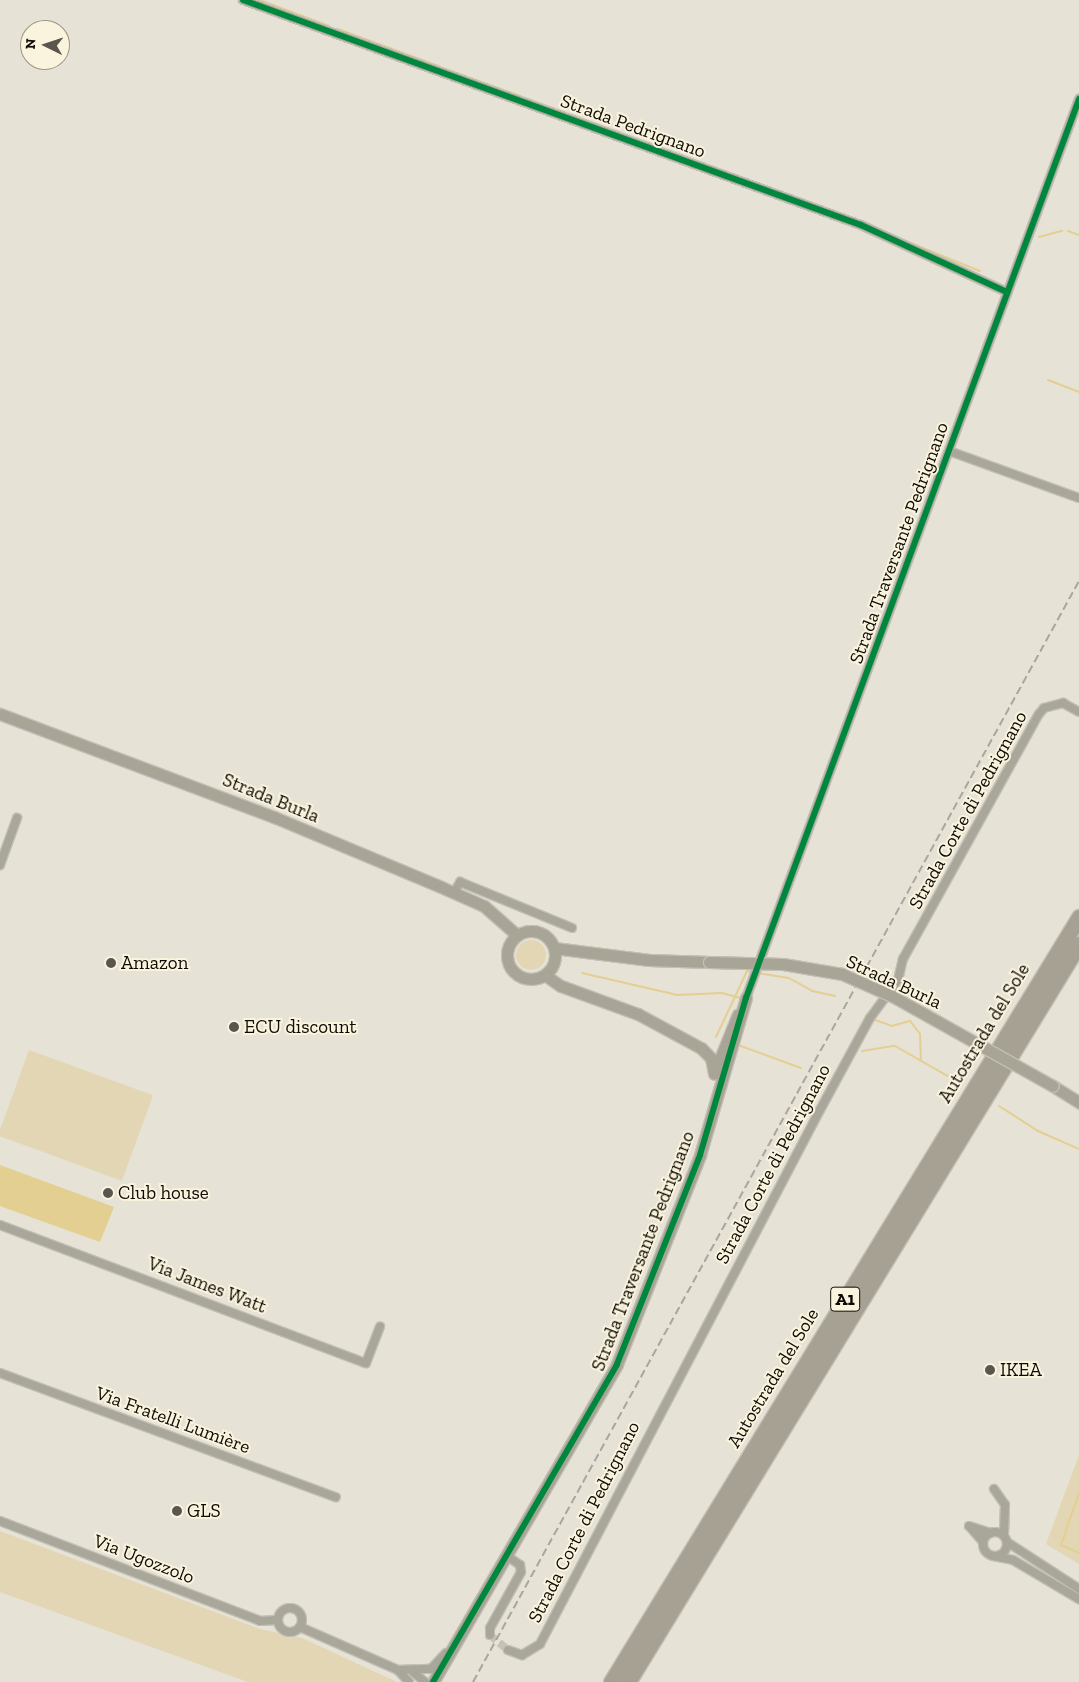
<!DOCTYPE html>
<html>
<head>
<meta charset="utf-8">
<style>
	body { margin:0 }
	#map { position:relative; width:1079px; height:1682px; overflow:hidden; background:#e6e2d6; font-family:"Zilla Slab",serif }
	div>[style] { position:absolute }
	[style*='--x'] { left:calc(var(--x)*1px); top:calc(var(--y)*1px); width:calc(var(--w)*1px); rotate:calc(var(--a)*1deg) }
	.green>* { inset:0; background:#e2d6b4; transform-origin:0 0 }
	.round { border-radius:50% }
	.water>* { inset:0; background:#e3cf91 }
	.stream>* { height:2px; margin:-1px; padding:0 1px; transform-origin:1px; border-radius:1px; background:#e3cf91 }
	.street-tunnel>* { height:8px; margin-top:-4px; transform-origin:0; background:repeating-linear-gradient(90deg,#c6c2b7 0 8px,transparent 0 12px) }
	.roads { filter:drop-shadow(1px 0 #c2bfb6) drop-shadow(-1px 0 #c2bfb6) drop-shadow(0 1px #c2bfb6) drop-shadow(0 -1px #c2bfb6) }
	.street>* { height:8px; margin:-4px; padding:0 4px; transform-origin:4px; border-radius:4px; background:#a9a69a }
	.street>.ring { margin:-4px; padding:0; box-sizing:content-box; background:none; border:8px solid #a9a69a; border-radius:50% }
	.secondary>* { height:11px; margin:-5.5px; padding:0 5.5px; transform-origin:5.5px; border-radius:5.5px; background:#a8a496 }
	.secondary>.ring { margin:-5.5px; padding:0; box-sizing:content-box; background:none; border:11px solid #a8a496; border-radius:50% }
	.highway>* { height:15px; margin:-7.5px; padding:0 7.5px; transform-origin:7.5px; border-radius:7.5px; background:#a6a192 }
	.rail>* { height:2px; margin-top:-1px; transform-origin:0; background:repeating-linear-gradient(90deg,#aaa69c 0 8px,transparent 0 12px) }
	.bridges { filter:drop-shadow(1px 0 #c2bfb6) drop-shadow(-1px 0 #c2bfb6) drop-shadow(0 1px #c2bfb6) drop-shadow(0 -1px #c2bfb6) }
	.secondary-bridge>* { height:11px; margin:-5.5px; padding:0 5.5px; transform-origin:5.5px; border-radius:5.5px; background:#a8a496 }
	.cycleway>* { height:6px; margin:-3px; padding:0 3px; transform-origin:3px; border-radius:3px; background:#00873e }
	.dots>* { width:14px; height:14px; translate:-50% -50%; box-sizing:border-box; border:2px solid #faf3dd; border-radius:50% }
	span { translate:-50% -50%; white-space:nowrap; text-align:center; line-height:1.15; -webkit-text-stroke:4px #faf3dd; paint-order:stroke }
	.shield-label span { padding:1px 4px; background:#faf3dd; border:1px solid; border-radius:4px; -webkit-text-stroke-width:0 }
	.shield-label { font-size:18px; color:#0e0b05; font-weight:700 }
	.street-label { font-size:19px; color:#0e0b05 }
	.poi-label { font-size:19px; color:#0e0b05 }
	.left { translate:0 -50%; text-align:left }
	.north { position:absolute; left:20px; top:20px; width:50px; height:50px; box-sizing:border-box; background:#faf3dd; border:1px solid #9c9687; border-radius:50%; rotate:274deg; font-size:14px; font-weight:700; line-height:20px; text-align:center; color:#0e0b05 }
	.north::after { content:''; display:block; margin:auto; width:18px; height:22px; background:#5a564e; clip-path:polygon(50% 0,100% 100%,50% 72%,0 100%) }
</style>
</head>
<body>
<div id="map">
	<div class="green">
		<i class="round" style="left:516px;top:940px;width:30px;height:30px"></i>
		<i style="left:29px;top:1050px;width:132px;height:91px;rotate:20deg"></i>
		<i style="clip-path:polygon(1079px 1455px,1079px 1564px,1046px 1544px)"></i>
		<i style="clip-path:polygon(0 1531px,260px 1629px,302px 1638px,397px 1682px,248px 1682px,0 1592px)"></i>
	</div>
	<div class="water">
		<i style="clip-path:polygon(0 1165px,114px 1207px,100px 1242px,0 1206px)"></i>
	</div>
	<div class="stream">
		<i style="--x:260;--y:0;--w:74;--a:20.6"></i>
		<i style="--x:338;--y:29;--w:108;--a:20.1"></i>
		<i style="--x:449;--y:70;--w:425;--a:20.1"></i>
		<i style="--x:1068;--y:231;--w:12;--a:20"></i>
		<i style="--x:1039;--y:237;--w:24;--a:-15"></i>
		<i style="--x:901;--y:239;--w:85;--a:22.1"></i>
		<i style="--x:1048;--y:380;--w:33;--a:21"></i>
		<i style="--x:582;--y:973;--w:98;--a:13"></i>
		<i style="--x:677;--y:995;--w:45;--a:-2.5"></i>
		<i style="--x:722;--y:993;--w:20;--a:15"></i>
		<i style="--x:757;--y:973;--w:32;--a:9"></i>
		<i style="--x:789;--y:978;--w:26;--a:29"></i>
		<i style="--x:812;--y:991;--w:24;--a:12"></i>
		<i style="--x:875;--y:1020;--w:18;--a:19"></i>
		<i style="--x:892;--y:1026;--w:19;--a:-16"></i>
		<i style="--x:910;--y:1021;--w:16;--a:52"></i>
		<i style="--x:920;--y:1034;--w:25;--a:88"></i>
		<i style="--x:716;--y:1037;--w:73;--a:-64.8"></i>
		<i style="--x:747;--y:971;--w:5;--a:11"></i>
		<i style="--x:738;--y:1045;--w:67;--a:20.1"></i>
		<i style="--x:862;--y:1051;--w:33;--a:-9"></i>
		<i style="--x:895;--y:1046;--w:75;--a:29.6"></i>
		<i style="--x:999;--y:1106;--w:46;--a:32.7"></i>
		<i style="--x:1038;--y:1131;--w:45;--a:23.7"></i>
		<i style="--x:1079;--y:1493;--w:55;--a:109.1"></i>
		<i style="--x:1061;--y:1545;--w:20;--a:24"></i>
	</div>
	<div class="street-tunnel">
		<i style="--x:490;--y:1635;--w:23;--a:40"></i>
	</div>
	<div class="roads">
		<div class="street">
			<i style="--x:243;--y:0;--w:658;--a:20.01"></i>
			<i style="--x:861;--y:225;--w:161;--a:24.7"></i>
			<i style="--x:952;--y:452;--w:135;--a:19.9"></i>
			<i style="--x:0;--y:865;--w:50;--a:-70.1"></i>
			<i style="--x:454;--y:893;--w:13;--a:-61"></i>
			<i style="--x:460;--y:882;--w:121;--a:22.3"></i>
			<i style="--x:746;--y:998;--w:959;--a:-69.67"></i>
			<i style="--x:0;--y:1225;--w:391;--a:20.7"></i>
			<i style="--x:366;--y:1363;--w:39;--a:-69"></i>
			<i style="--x:0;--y:1373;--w:358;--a:20.3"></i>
			<i style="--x:994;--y:1489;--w:19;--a:55"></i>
			<i style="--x:1005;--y:1505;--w:31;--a:92"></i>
			<i style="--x:0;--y:1521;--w:279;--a:21"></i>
			<i style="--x:260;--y:1621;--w:18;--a:-3"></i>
			<i class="ring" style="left:983px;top:1532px;width:16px;height:16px"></i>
			<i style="--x:983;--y:1542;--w:21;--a:-131"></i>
			<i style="--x:969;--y:1526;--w:23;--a:18"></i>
			<i style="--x:1007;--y:1542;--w:86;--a:33.1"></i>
			<i style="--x:993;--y:1556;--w:20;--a:11"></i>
			<i style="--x:1013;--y:1560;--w:77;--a:30.6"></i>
			<i class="ring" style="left:278px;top:1608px;width:16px;height:16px"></i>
			<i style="--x:300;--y:1627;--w:107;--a:23.7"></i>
			<i style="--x:490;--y:1635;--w:7;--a:-90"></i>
			<i style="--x:490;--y:1628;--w:64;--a:-61"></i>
			<i style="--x:521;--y:1572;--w:7;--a:-98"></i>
			<i style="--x:520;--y:1565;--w:16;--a:-145"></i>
			<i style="--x:508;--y:1650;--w:15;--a:20"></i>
			<i style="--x:522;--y:1655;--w:21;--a:-31"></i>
			<i style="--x:540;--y:1644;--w:603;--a:-62.33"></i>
			<i style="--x:820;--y:1110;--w:105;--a:-61.5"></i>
			<i style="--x:870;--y:1018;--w:47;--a:-53.6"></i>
			<i style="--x:898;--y:980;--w:22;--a:-77"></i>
			<i style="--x:903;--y:959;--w:280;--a:-61"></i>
			<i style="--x:1039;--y:714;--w:8;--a:-50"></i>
			<i style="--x:1044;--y:708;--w:20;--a:-15"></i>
			<i style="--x:1063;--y:703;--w:18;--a:29"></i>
			<i style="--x:413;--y:1672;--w:16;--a:40"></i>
			<i style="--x:409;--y:1682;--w:16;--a:-133"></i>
			<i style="--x:398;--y:1670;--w:33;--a:-2"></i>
			<i style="--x:431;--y:1669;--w:22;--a:-47"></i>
		</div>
		<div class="secondary">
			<i style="--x:0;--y:714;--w:293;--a:20.6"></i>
			<i style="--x:274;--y:817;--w:181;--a:22.7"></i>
			<i style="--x:441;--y:887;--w:47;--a:23.8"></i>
			<i style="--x:484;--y:906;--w:44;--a:41.3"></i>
			<i class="ring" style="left:507px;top:931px;width:37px;height:37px"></i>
			<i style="--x:554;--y:948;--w:96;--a:7.2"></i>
			<i style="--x:649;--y:960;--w:60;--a:1.9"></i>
			<i style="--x:545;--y:975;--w:19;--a:35"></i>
			<i style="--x:561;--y:986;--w:82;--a:20"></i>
			<i style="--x:638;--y:1014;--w:72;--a:28.4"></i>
			<i style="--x:701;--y:1048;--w:14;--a:45"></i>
			<i style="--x:711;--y:1058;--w:16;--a:79"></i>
			<i style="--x:715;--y:1071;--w:61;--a:-68"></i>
			<i style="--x:1053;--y:1086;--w:31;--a:32"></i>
			<i style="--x:433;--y:1682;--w:367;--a:-59.9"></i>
			<i style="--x:617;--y:1364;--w:225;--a:-68.3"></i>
			<i style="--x:700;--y:1155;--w:164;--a:-73.7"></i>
		</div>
		<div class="highway">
			<i style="--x:611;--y:1682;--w:897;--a:-58.54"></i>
			<i style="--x:628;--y:1682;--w:865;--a:-58.57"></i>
		</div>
	</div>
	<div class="rail">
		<i style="--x:473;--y:1682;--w:1257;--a:-61.17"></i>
	</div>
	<div class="bridges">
		<div class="secondary-bridge">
			<i style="--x:709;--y:962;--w:74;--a:1.5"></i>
			<i style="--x:783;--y:964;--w:60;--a:9.6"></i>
			<i style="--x:842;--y:974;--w:55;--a:23.7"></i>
			<i style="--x:892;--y:996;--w:184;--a:29.2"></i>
		</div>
	</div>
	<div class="cycleway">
		<i style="--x:243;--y:0;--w:658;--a:20.01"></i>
		<i style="--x:861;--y:225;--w:161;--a:24.7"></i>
		<i style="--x:433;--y:1682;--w:367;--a:-59.9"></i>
		<i style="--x:617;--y:1364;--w:225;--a:-68.3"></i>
		<i style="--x:700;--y:1155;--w:164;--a:-73.7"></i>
		<i style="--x:746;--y:998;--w:959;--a:-69.67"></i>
	</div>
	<div class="dots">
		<i style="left:111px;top:963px;background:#5a564e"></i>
		<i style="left:234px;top:1027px;background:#5a564e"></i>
		<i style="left:108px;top:1193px;background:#5a564e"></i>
		<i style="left:990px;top:1370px;background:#5a564e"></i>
		<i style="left:177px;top:1511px;background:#5a564e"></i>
	</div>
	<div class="shield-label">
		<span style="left:845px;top:1299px">A1</span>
	</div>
	<div class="street-label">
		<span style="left:633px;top:126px;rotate:20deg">Strada Pedrignano</span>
		<span style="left:899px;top:543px;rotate:-70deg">Strada Traversante Pedrignano</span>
		<span style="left:271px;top:798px;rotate:22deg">Strada Burla</span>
		<span style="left:968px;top:810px;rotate:-61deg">Strada Corte di Pedrignano</span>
		<span style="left:894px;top:982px;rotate:25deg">Strada Burla</span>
		<span style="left:984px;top:1033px;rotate:-59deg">Autostrada del Sole</span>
		<span style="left:773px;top:1164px;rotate:-62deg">Strada Corte di Pedrignano</span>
		<span style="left:643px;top:1251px;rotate:-69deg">Strada Traversante Pedrignano</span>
		<span style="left:207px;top:1285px;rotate:21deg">Via James Watt</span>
		<span style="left:773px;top:1378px;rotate:-59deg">Autostrada del Sole</span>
		<span style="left:173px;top:1420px;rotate:20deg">Via Fratelli Lumière</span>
		<span style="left:584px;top:1522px;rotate:-63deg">Strada Corte di Pedrignano</span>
		<span style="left:144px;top:1559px;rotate:21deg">Via Ugozzolo</span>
	</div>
	<div class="poi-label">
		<span class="left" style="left:121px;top:963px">Amazon</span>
		<span class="left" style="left:244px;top:1027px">ECU discount</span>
		<span class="left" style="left:118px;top:1193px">Club house</span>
		<span class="left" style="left:1000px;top:1370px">IKEA</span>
		<span class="left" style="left:187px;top:1511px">GLS</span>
	</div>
	<div class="north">N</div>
</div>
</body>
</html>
